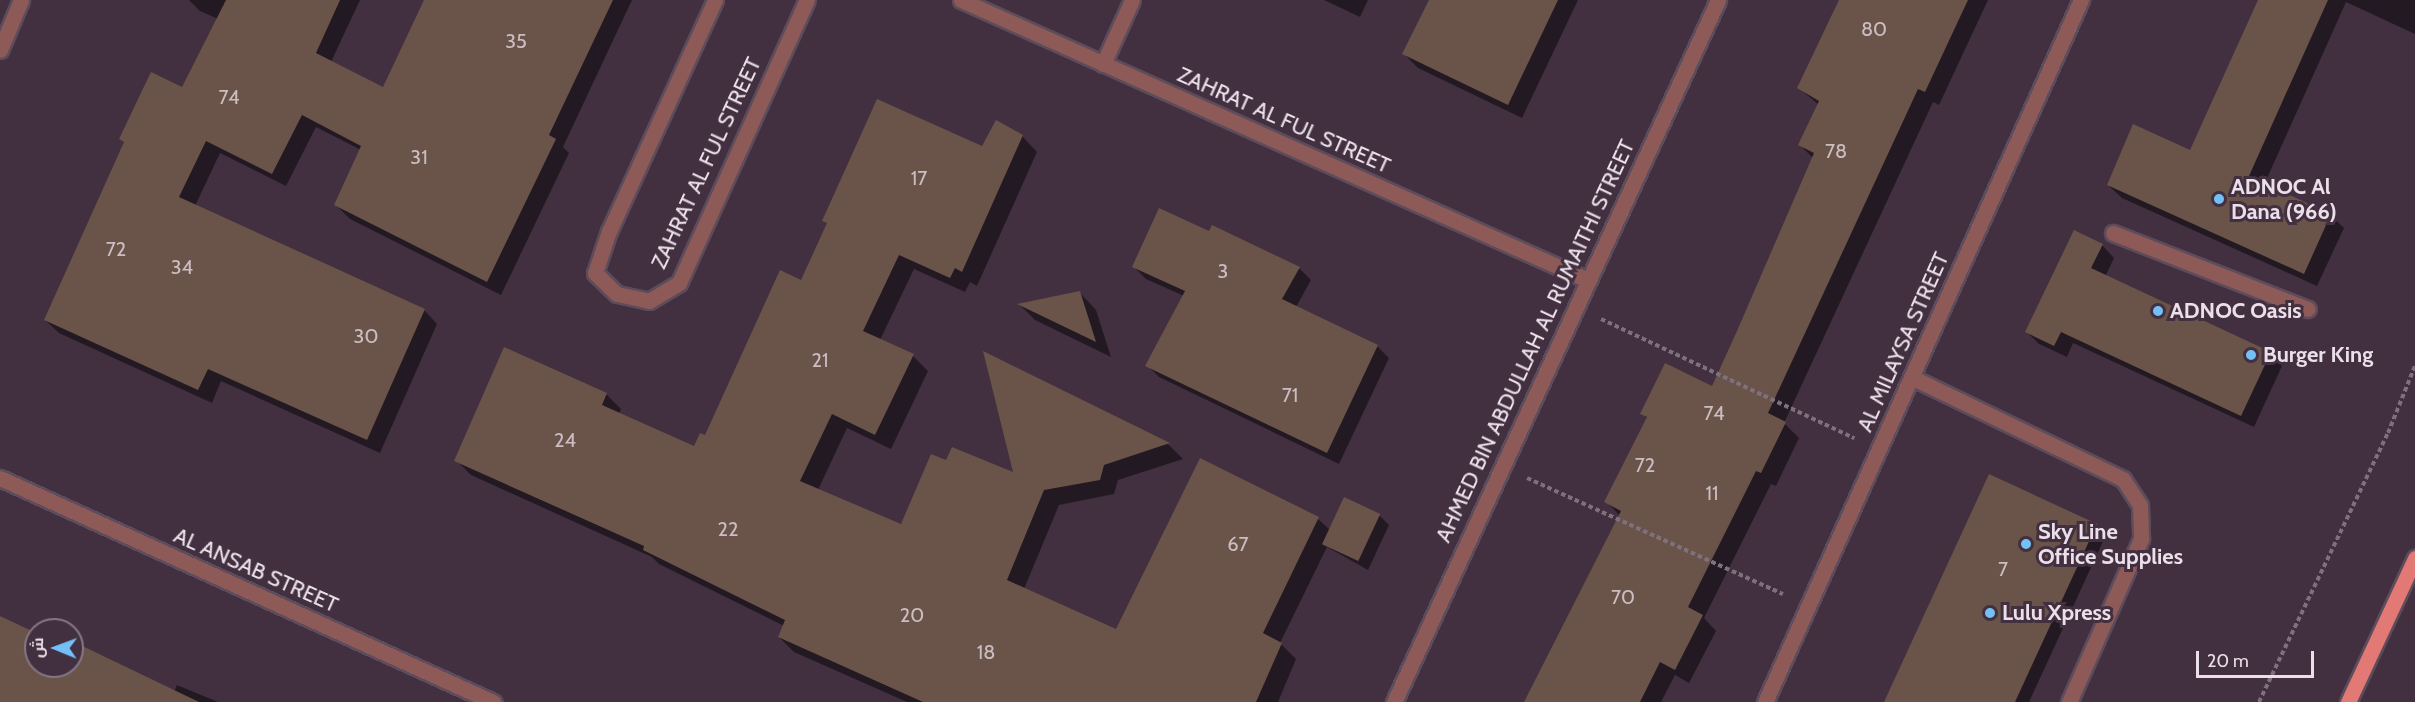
<!DOCTYPE html>
<html>
<head>
<meta charset="utf-8">
<style>
	body { margin:0 }
	#map { position:relative; width:2415px; height:702px; overflow:hidden; background:#423040; font-family:Cabin,Cairo,sans-serif }
	div>[style] { position:absolute }
	[style*='--x'] { left:calc(var(--x)*1px); top:calc(var(--y)*1px); width:calc(var(--w)*1px); rotate:calc(var(--a)*1deg) }
	.shadow>* { inset:0; background:#0007 }
	.building>* { inset:0; background:#6a5348; transform-origin:0 0 }
	.path>* { height:4px; margin-top:-2px; transform-origin:0; background:repeating-linear-gradient(90deg,#7f707e 0 4.5px,transparent 0 7.5px) }
	.roads { filter:drop-shadow(2px 0 #5d4c5b) drop-shadow(-2px 0 #5d4c5b) drop-shadow(0 2px #5d4c5b) drop-shadow(0 -2px #5d4c5b) }
	.lane>* { height:15px; margin:-7.5px; padding:0 7.5px; transform-origin:7.5px; border-radius:7.5px; background:#8e5a57 }
	.street>* { height:15px; margin:-7.5px; padding:0 7.5px; transform-origin:7.5px; border-radius:7.5px; background:#8e5a57 }
	.primary>* { height:15px; margin:-7.5px; padding:0 7.5px; transform-origin:7.5px; border-radius:7.5px; background:#e27974 }
	.dots>* { width:16px; height:16px; translate:-50% -50%; box-sizing:border-box; border:3px solid #423040; border-radius:50% }
	span { translate:-50% -50%; white-space:nowrap; text-align:center; line-height:1.15; -webkit-text-stroke:6px #423040; paint-order:stroke }
	.number-label { font-size:20px; color:#cbbdc2 }
	.number-label span { -webkit-text-stroke-width:0 }
	.street-label { font-size:22px; color:#ebe0ea }
	.poi-label { font-size:22px; color:#ebe0ea; font-weight:700 }
	.left { translate:0 -50%; text-align:left }
	.north { position:absolute; left:24px; top:618px; width:60px; height:60px; box-sizing:border-box; background:#423040; border:2px solid #867684; border-radius:50%; rotate:271deg; font-size:16px; font-weight:700; line-height:24px; text-align:center; color:#ebe0ea }
	.north::after { content:''; display:block; margin:auto; width:21px; height:27px; background:#74c0f6; clip-path:polygon(50% 0,100% 100%,50% 72%,0 100%) }
	.scale { position:absolute; left:2196px; top:651px; width:118px; height:27px; box-sizing:border-box; border:3px solid #ebe0ea; border-top:0; padding-left:8px; font-size:18px; line-height:21px; white-space:nowrap; color:#ebe0ea; -webkit-text-stroke:4px #423040; paint-order:stroke }
</style>
</head>
<body>
<div id="map">
	<div class="shadow">
		<i style="clip-path:polygon(189px 0,360px 0,331px 62px,384px 89px,426px 0,632px 0,563px 147px,569px 153px,501px 295px,350px 219px,336px 205px,361px 150px,316px 127px,286px 186px,220px 153px,195px 206px,424px 310px,437px 324px,380px 453px,221px 381px,212px 403px,59px 333px,45px 320px,125px 144px,121px 139px,183px 89px,218px 19px,200px 11px)"></i>
		<i style="clip-path:polygon(1324px 0,1368px 0,1360px 17px)"></i>
		<i style="clip-path:polygon(1430px 0,1578px 0,1522px 118px,1418px 68px,1404px 54px)"></i>
		<i style="clip-path:polygon(1840px 0,1988px 0,1939px 105px,1933px 102px,1784px 423px,1799px 438px,1776px 486px,1771px 484px,1704px 618px,1716px 631px,1689px 683px,1675px 675px,1661px 702px,1526px 702px,1620px 516px,1606px 501px,1647px 418px,1642px 413px,1713px 388px,1813px 158px,1800px 145px,1819px 105px,1799px 88px)"></i>
		<i style="clip-path:polygon(2259px 0,2415px 0,2415px 34px,2346px 2px,2264px 185px,2330px 215px,2344px 228px,2317px 286px,2122px 198px,2108px 185px,2191px 152px)"></i>
		<i style="clip-path:polygon(1022px 136px,1037px 152px,977px 286px,970px 282px,965px 292px,914px 269px,880px 340px,913px 356px,928px 371px,891px 449px,847px 428px,818px 490px,902px 526px,947px 462px,1015px 474px,985px 354px,1169px 445px,1183px 459px,1118px 480px,1114px 494px,1059px 505px,1024px 589px,1117px 631px,1201px 460px,1318px 519px,1329px 529px,1379px 515px,1389px 525px,1368px 570px,1327px 547px,1280px 643px,1296px 659px,1278px 702px,907px 702px,794px 652px,779px 637px,784px 626px,659px 564px,652px 557px,471px 475px,456px 460px,606px 394px,621px 409px,619px 414px,694px 448px,706px 438px,802px 282px,828px 224px,824px 220px,982px 148px)"></i>
		<i style="clip-path:polygon(1209px 233px,1299px 268px,1311px 280px,1296px 307px,1377px 346px,1389px 358px,1339px 464px,1159px 377px,1147px 365px,1184px 296px,1146px 279px,1134px 267px)"></i>
		<i style="clip-path:polygon(2102px 245px,2114px 258px,2105px 277px,2270px 353px,2282px 366px,2254px 427px,2073px 343px,2067px 357px,2039px 344px,2027px 332px)"></i>
		<i style="clip-path:polygon(1080px 293px,1096px 310px,1111px 357px,1035px 320px,1020px 305px)"></i>
		<i style="clip-path:polygon(2096px 525px,2106px 535px,2029px 702px,1886px 702px)"></i>
		<i style="clip-path:polygon(0 618px,36px 635px,36px 666px,72px 666px,72px 643px,174px 692px,177px 685px,218px 702px,0 702px)"></i>
	</div>
	<div class="building">
		<i style="clip-path:polygon(226px 0,340px 0,316px 53px,383px 87px,424px 0,613px 0,549px 135px,556px 139px,487px 282px,334px 205px,361px 146px,302px 115px,272px 174px,206px 141px,179px 197px,425px 309px,367px 440px,208px 369px,198px 390px,44px 320px,124px 142px,119px 139px,151px 72px,182px 87px)"></i>
		<i style="clip-path:polygon(1429px 0,1558px 0,1508px 105px,1402px 54px)"></i>
		<i style="clip-path:polygon(1839px 0,1968px 0,1925px 92px,1918px 89px,1768px 413px,1786px 422px,1761px 473px,1756px 471px,1688px 607px,1703px 615px,1675px 670px,1660px 662px,1640px 702px,1524px 702px,1621px 511px,1604px 502px,1647px 417px,1640px 414px,1665px 363px,1712px 386px,1737px 331px,1814px 153px,1798px 145px,1819px 101px,1797px 88px)"></i>
		<i style="clip-path:polygon(2258px 0,2328px 0,2249px 176px,2331px 214px,2304px 274px,2107px 185px,2133px 124px,2190px 150px)"></i>
		<i style="clip-path:polygon(877px 99px,982px 146px,996px 120px,1023px 135px,962px 272px,955px 268px,950px 278px,899px 255px,863px 331px,914px 354px,875px 435px,832px 414px,800px 481px,901px 524px,931px 454px,946px 460px,952px 447px,1013px 472px,983px 351px,1170px 443px,1104px 465px,1100px 480px,1044px 490px,1007px 580px,1116px 629px,1200px 458px,1319px 517px,1263px 633px,1282px 643px,1256px 702px,923px 702px,778px 637px,785px 620px,643px 550px,644px 546px,454px 461px,504px 347px,607px 393px,602px 405px,694px 446px,700px 433px,705px 435px,780px 270px,801px 280px,827px 223px,822px 221px)"></i>
		<i style="clip-path:polygon(1159px 208px,1209px 231px,1212px 225px,1300px 267px,1282px 299px,1378px 345px,1327px 453px,1145px 366px,1185px 291px,1132px 267px)"></i>
		<i style="clip-path:polygon(2074px 230px,2103px 244px,2091px 268px,2271px 352px,2241px 416px,2061px 332px,2054px 346px,2025px 332px)"></i>
		<i style="clip-path:polygon(1080px 291px,1096px 342px,1017px 304px)"></i>
		<i style="clip-path:polygon(1989px 474px,2097px 524px,2015px 702px,1884px 702px)"></i>
		<i style="left:1344px;top:497px;width:40px;height:52px;rotate:25deg"></i>
		<i style="clip-path:polygon(0 616px,36px 633px,36px 666px,72px 666px,72px 641px,199px 702px,0 702px)"></i>
	</div>
	<div class="path">
		<i style="--x:1601;--y:319;--w:280;--a:25.2"></i>
		<i style="--x:1527;--y:478;--w:281;--a:24.4"></i>
		<i style="--x:2259;--y:702;--w:298;--a:-64.4"></i>
		<i style="--x:2388;--y:433;--w:72;--a:-68.1"></i>
	</div>
	<div class="roads">
		<div class="lane">
			<i style="--x:715;--y:0;--w:254;--a:114.6"></i>
			<i style="--x:609;--y:231;--w:44;--a:108.4"></i>
			<i style="--x:595;--y:273;--w:30;--a:44"></i>
			<i style="--x:617;--y:294;--w:33;--a:12"></i>
			<i style="--x:649;--y:301;--w:35;--a:-31"></i>
			<i style="--x:679;--y:283;--w:311;--a:-65.7"></i>
			<i style="--x:1103;--y:64;--w:70;--a:-65.6"></i>
			<i style="--x:2113;--y:233;--w:209;--a:21.3"></i>
		</div>
		<div class="street">
			<i style="--x:961;--y:0;--w:687;--a:24.06"></i>
			<i style="--x:0;--y:50;--w:54;--a:-67.2"></i>
			<i style="--x:1911;--y:377;--w:235;--a:25.7"></i>
			<i style="--x:2123;--y:479;--w:31;--a:57"></i>
			<i style="--x:2140;--y:505;--w:34;--a:88"></i>
			<i style="--x:2141;--y:539;--w:178;--a:113.8"></i>
			<i style="--x:0;--y:478;--w:542;--a:24.44"></i>
			<i style="--x:1394;--y:702;--w:773;--a:-65.22"></i>
			<i style="--x:1765;--y:702;--w:770;--a:-65.77"></i>
		</div>
		<div class="primary">
			<i style="--x:2348;--y:702;--w:159;--a:-65"></i>
		</div>
	</div>
	<div class="dots">
		<i style="left:2219px;top:199px;background:#74c0f6"></i>
		<i style="left:2158px;top:311px;background:#74c0f6"></i>
		<i style="left:2251px;top:355px;background:#74c0f6"></i>
		<i style="left:2026px;top:544px;background:#74c0f6"></i>
		<i style="left:1990px;top:613px;background:#74c0f6"></i>
	</div>
	<div class="number-label">
		<span style="left:1874px;top:29px">80</span>
		<span style="left:516px;top:41px">35</span>
		<span style="left:229px;top:97px">74</span>
		<span style="left:1836px;top:151px">78</span>
		<span style="left:419px;top:157px">31</span>
		<span style="left:919px;top:178px">17</span>
		<span style="left:116px;top:249px">72</span>
		<span style="left:182px;top:267px">34</span>
		<span style="left:1223px;top:271px">3</span>
		<span style="left:366px;top:336px">30</span>
		<span style="left:820px;top:360px">21</span>
		<span style="left:1290px;top:395px">71</span>
		<span style="left:1714px;top:413px">74</span>
		<span style="left:565px;top:440px">24</span>
		<span style="left:1645px;top:465px">72</span>
		<span style="left:1712px;top:493px">11</span>
		<span style="left:728px;top:529px">22</span>
		<span style="left:1238px;top:544px">67</span>
		<span style="left:2003px;top:569px">7</span>
		<span style="left:1623px;top:597px">70</span>
		<span style="left:912px;top:615px">20</span>
		<span style="left:986px;top:652px">18</span>
	</div>
	<div class="street-label">
		<span style="left:1284px;top:120px;rotate:24deg">ZAHRAT AL FUL STREET</span>
		<span style="left:706px;top:163px;rotate:-65deg">ZAHRAT AL FUL STREET</span>
		<span style="left:1535px;top:341px;rotate:-65deg">AHMED BIN ABDULLAH AL RUMAITHI STREET</span>
		<span style="left:1903px;top:342px;rotate:-66deg">AL MILAYSA STREET</span>
		<span style="left:256px;top:570px;rotate:24deg">AL ANSAB STREET</span>
	</div>
	<div class="poi-label">
		<span class="left" style="left:2231px;top:199px">ADNOC Al<br>Dana (966)</span>
		<span class="left" style="left:2170px;top:311px">ADNOC Oasis</span>
		<span class="left" style="left:2263px;top:355px">Burger King</span>
		<span class="left" style="left:2038px;top:544px">Sky Line<br>Office Supplies</span>
		<span class="left" style="left:2002px;top:613px">Lulu Xpress</span>
	</div>
	<div class="north">ش</div>
	<div class="scale">20 m</div>
</div>
</body>
</html>
